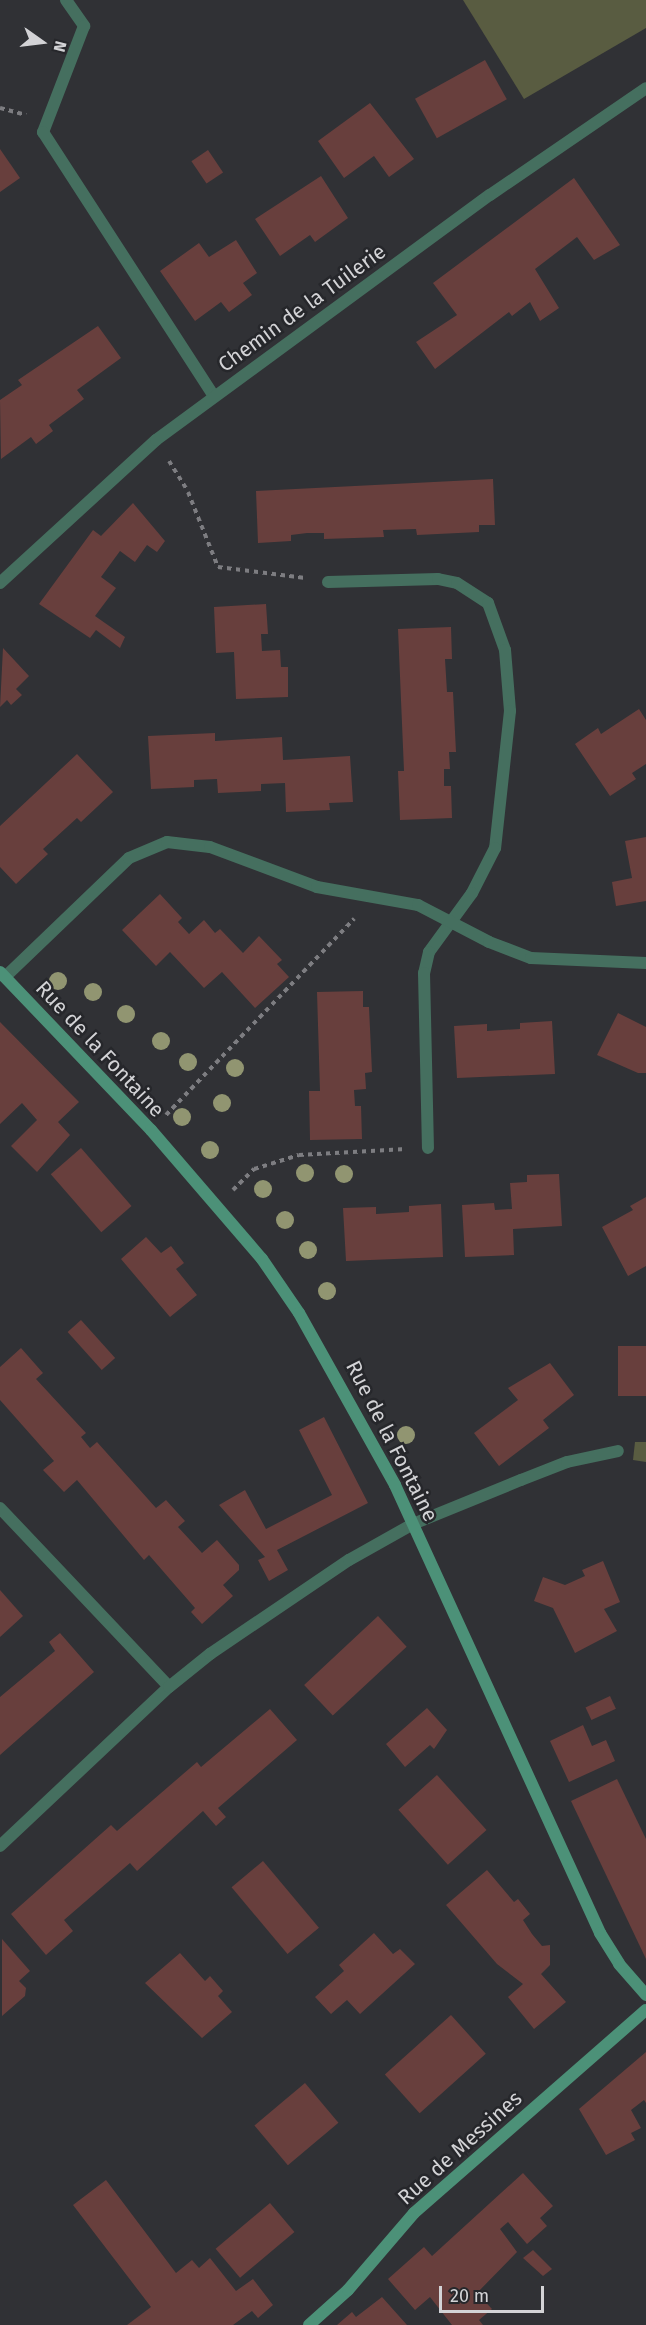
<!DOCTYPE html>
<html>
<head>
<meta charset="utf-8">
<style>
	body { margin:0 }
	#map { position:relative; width:646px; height:2325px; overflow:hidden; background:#303135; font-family:"Fira Sans",sans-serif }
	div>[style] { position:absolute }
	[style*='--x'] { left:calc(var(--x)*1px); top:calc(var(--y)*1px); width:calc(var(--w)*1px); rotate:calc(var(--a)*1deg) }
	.green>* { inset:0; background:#595c41 }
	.building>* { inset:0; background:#683f3d; transform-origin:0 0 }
	.path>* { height:4px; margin-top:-2px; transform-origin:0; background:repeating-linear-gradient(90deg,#7d7d81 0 4.5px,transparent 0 9px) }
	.lane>* { height:12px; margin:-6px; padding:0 6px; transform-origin:6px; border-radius:6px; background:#456f5f }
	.street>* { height:12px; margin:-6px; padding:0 6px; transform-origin:6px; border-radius:6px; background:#456f5f }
	.secondary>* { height:12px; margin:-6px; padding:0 6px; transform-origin:6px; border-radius:6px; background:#4c9178 }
	.trees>* { width:18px; height:18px; margin:-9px; border-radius:50%; background:#919571 }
	span { translate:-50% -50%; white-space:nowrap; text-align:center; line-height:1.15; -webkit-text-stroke:5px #26272b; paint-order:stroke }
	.street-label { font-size:21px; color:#d3d3d6 }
	.north { position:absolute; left:12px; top:12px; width:60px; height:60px; -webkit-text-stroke:4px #26272b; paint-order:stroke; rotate:104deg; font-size:16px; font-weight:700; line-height:24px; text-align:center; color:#d3d3d6 }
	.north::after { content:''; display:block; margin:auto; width:21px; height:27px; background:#d3d3d6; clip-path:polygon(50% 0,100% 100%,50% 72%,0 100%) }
	.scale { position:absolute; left:439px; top:2286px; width:105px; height:27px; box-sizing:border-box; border:3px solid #d3d3d6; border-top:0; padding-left:8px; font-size:18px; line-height:21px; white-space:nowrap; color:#d3d3d6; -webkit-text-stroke:4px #26272b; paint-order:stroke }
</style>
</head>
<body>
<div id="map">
	<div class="green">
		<i style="clip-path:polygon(463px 0,646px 0,646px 28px,524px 99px)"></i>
		<i style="clip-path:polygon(635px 1442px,646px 1442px,646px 1462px,633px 1460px)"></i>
	</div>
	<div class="building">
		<i style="left:485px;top:60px;width:45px;height:80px;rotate:61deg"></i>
		<i style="clip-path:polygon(370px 103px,414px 159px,389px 177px,374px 156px,344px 178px,318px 141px)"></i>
		<i style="clip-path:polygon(0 149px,20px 178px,0 192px)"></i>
		<i style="left:208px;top:150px;width:27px;height:20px;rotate:56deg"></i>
		<i style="clip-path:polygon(321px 176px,348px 218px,315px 242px,310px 235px,280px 256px,255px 219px)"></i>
		<i style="clip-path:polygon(574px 178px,620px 245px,594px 260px,577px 237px,535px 269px,559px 308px,540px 321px,530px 302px,512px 316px,509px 312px,435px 369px,416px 342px,457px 315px,433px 283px)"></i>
		<i style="clip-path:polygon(236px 240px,257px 273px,243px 283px,252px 295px,229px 312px,221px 302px,195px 321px,160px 271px,199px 243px,209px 257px)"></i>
		<i style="clip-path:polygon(98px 326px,121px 358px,77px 390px,84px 399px,49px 425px,53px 431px,36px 444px,31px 437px,1px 459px,0 400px,22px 385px,18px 380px)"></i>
		<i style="clip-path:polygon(493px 479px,495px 525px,479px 525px,479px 532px,417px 535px,416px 529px,383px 530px,384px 537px,324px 539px,324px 533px,307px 533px,291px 535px,291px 541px,258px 543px,256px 491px)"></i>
		<i style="clip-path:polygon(133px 503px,165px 541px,157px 552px,147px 545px,135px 562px,120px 551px,101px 577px,116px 588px,95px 616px,125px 637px,120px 648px,96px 630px,90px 638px,39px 604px,93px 530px,101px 536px)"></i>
		<i style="clip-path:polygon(266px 604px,268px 634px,261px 634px,262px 651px,280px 650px,281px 667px,288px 667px,288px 697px,236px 699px,234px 652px,216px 653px,214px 607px)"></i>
		<i style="clip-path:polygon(451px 627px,452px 659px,445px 659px,447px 692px,453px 692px,456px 752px,449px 752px,450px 769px,444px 769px,444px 786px,451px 786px,452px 818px,400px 820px,398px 771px,404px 771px,398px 629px)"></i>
		<i style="clip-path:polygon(3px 648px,29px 676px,16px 689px,22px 695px,11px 705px,7px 700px,0 707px)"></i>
		<i style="clip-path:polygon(639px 709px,646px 720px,646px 764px,632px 773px,636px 779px,610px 796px,575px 744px,598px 728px,601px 734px)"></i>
		<i style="clip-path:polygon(215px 733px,215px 741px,282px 737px,283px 760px,350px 756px,353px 802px,329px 803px,330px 810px,286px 812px,285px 783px,261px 784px,261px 791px,218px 793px,217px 779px,194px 780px,194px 787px,151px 789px,148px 736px)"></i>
		<i style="clip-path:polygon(77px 754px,113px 792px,81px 822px,77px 818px,43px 849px,48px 854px,16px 884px,0 867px,0 826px)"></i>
		<i style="clip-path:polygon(646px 837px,646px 901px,616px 906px,612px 882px,632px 878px,625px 841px)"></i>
		<i style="clip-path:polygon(160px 894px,182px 918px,178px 922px,189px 934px,204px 920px,215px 933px,220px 929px,243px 953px,259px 936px,282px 960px,277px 964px,289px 977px,255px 1008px,222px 972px,204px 988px,170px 952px,156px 966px,122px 930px)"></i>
		<i style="clip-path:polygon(363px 991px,363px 1007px,369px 1007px,372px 1072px,365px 1073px,366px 1089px,354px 1090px,355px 1106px,361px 1106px,362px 1139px,310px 1140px,309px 1091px,320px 1091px,317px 992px)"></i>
		<i style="clip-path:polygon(618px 1013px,646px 1027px,646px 1073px,638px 1073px,597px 1055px)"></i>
		<i style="clip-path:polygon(552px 1021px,555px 1074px,457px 1078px,454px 1026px,487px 1024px,487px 1031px,520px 1029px,520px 1023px)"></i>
		<i style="clip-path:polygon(0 1022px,79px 1102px,58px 1122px,70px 1135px,37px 1172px,11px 1146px,37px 1120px,22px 1103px,0 1124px)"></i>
		<i style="left:81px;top:1148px;width:77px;height:40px;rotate:49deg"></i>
		<i style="clip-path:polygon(559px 1174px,562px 1226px,513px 1229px,514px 1255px,465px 1257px,462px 1205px,494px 1203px,495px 1210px,512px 1209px,510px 1183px,527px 1182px,527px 1175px)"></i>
		<i style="clip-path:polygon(646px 1197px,646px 1266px,628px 1276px,602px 1227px,633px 1210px,630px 1206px)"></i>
		<i style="clip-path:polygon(441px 1204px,443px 1257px,346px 1261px,343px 1208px,376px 1207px,376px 1214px,409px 1212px,409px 1206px)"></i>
		<i style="clip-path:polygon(146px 1237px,161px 1253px,171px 1246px,184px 1263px,176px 1269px,197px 1295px,170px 1317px,121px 1259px)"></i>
		<i style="left:81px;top:1320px;width:51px;height:18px;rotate:48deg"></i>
		<i style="left:646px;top:1346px;width:50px;height:28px;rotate:90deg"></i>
		<i style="clip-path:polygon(21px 1348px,43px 1373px,36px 1379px,86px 1433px,81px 1437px,90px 1448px,97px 1442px,156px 1508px,166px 1500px,185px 1521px,178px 1527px,202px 1553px,217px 1540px,239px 1565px,239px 1570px,223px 1585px,233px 1596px,202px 1624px,191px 1612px,195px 1608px,149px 1555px,144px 1560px,77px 1480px,64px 1492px,43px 1470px,54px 1461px,0 1400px,0 1367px)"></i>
		<i style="clip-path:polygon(550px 1363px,574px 1395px,543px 1420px,549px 1428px,499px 1466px,474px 1433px,518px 1400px,508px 1388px)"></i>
		<i style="clip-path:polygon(324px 1417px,368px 1503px,277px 1550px,288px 1570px,269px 1581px,258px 1560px,265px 1557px,219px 1505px,245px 1490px,266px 1529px,332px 1495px,299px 1430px)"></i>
		<i style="clip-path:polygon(603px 1561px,620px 1602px,604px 1609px,617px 1631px,575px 1653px,553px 1608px,534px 1601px,543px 1577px,565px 1585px,585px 1576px,582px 1570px)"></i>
		<i style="clip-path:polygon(0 1590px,23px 1616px,0 1637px)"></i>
		<i style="left:378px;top:1616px;width:42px;height:101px;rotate:47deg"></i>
		<i style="clip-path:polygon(60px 1633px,94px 1672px,0 1755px,0 1697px,55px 1651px,49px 1642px)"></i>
		<i style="left:610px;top:1696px;width:14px;height:27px;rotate:65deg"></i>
		<i style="clip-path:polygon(427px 1708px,447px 1730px,434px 1749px,430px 1745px,405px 1767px,386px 1744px)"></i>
		<i style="clip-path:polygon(270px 1709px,297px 1740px,218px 1808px,226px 1817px,216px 1826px,203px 1811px,137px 1871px,130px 1863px,64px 1920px,73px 1931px,46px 1955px,11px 1914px,111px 1825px,117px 1831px,197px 1762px,201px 1767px)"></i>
		<i style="clip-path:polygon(583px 1725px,592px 1746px,606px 1740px,615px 1761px,569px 1782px,550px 1741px)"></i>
		<i style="left:437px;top:1775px;width:74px;height:52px;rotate:48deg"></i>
		<i style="clip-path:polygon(617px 1779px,646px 1839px,646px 1959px,571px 1801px)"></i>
		<i style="left:263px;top:1861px;width:87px;height:41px;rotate:50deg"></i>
		<i style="clip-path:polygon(487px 1870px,514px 1902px,518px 1899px,530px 1914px,523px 1920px,532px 1934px,542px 1946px,550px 1945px,550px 1965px,541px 1974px,566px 2002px,534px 2029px,508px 1997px,523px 1984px,497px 1964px,446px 1905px)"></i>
		<i style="clip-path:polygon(374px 1933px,393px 1954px,400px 1949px,415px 1964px,360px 2014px,347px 2000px,331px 2014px,315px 1997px,344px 1971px,339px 1965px)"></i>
		<i style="clip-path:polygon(2px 1939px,30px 1971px,19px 1981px,26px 1988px,25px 1996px,2px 2016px)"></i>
		<i style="clip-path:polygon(180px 1953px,205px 1981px,210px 1976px,223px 1991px,218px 1996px,232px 2012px,202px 2038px,145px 1983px)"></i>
		<i style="left:451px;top:2015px;width:52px;height:89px;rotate:48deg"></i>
		<i style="clip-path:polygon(646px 2052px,646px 2103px,644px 2100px,631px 2110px,641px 2128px,631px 2133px,635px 2140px,606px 2155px,579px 2109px)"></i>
		<i style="left:305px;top:2083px;width:52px;height:66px;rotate:50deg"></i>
		<i style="clip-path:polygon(523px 2173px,553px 2206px,540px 2218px,547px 2226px,527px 2244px,508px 2222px,500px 2229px,517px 2252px,477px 2293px,492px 2309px,479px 2320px,483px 2325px,452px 2325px,430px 2297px,415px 2310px,388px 2279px,424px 2247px,432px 2256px)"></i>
		<i style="clip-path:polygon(106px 2180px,176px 2273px,192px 2260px,199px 2268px,210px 2258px,236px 2291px,253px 2279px,273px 2305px,258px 2318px,252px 2311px,233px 2325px,127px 2325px,151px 2307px,73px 2205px)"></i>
		<i style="left:270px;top:2203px;width:38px;height:71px;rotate:50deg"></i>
		<i style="clip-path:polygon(533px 2250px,552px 2269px,543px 2276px,523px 2258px)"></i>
		<i style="clip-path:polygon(382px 2297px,407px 2325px,337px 2325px,352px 2312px,356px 2317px)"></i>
	</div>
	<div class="path">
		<i style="--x:0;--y:108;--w:27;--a:15"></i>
		<i style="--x:169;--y:461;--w:36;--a:58"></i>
		<i style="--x:188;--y:492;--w:81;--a:68.2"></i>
		<i style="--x:218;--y:567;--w:88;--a:7.2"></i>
		<i style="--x:166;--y:1115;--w:272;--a:-46.2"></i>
		<i style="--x:233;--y:1190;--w:30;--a:-45"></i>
		<i style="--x:254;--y:1169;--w:47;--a:-17.3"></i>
		<i style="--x:299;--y:1155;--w:107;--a:-3.2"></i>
	</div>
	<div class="lane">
		<i style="--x:66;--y:0;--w:32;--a:55"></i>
		<i style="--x:84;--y:26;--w:114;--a:111.1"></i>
		<i style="--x:43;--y:132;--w:315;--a:57.1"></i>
	</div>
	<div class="street">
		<i style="--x:328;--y:582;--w:110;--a:-1.6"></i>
		<i style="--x:438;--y:579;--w:19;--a:12"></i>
		<i style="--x:457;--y:583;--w:37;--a:33"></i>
		<i style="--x:488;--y:603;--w:50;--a:70.1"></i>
		<i style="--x:505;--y:650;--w:61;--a:85.3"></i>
		<i style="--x:510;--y:711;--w:138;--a:96.2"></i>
		<i style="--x:495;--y:848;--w:51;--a:117.1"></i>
		<i style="--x:472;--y:893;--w:73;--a:126.1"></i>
		<i style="--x:429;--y:952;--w:22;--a:103"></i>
		<i style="--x:424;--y:973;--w:175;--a:88.7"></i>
		<i style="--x:0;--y:583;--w:212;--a:-42.5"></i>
		<i style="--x:156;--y:440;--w:414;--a:-36.3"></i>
		<i style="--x:490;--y:195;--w:189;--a:-34.4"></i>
		<i style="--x:5;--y:977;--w:172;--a:-43.8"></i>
		<i style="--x:129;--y:858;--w:41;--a:-22.8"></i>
		<i style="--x:167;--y:842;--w:43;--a:6.6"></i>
		<i style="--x:210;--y:847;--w:114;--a:20.5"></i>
		<i style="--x:317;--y:887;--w:103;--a:10.1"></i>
		<i style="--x:418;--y:905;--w:80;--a:27.5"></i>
		<i style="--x:489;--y:942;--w:45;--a:20.9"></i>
		<i style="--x:531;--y:958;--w:115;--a:2.5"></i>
		<i style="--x:0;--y:1508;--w:246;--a:46.6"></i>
		<i style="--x:0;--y:1846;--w:232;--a:-43.3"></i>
		<i style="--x:169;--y:1687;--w:53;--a:-38.8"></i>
		<i style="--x:210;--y:1654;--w:168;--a:-34.1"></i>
		<i style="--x:349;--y:1560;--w:73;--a:-29.4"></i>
		<i style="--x:413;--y:1524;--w:117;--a:-22.2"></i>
		<i style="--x:521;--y:1480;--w:49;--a:-21.4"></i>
		<i style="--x:567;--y:1462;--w:52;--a:-12.2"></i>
	</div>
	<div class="secondary">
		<i style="--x:0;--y:972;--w:219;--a:46.3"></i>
		<i style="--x:151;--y:1130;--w:170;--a:49.3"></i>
		<i style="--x:262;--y:1259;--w:65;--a:55.6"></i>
		<i style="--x:299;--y:1313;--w:197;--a:60.8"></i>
		<i style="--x:395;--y:1485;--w:493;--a:65.4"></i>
		<i style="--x:600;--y:1933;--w:36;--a:58"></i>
		<i style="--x:619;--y:1964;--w:41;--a:48.9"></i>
		<i style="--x:309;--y:2325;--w:52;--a:-41.9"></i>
		<i style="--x:348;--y:2290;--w:101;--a:-49.4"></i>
		<i style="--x:414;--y:2213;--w:308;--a:-41.2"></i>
	</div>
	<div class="trees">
		<i style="left:58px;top:981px"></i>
		<i style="left:93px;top:992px"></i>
		<i style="left:126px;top:1014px"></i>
		<i style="left:161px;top:1041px"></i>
		<i style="left:188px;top:1062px"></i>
		<i style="left:235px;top:1068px"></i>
		<i style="left:222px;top:1103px"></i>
		<i style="left:182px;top:1117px"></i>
		<i style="left:210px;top:1150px"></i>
		<i style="left:305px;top:1173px"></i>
		<i style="left:344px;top:1174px"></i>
		<i style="left:263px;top:1189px"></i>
		<i style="left:285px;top:1220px"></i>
		<i style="left:308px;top:1250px"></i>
		<i style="left:327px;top:1291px"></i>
		<i style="left:406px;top:1435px"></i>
	</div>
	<div class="street-label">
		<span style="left:302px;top:308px;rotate:-36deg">Chemin de la Tuilerie</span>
		<span style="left:100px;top:1049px;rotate:47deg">Rue de la Fontaine</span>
		<span style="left:392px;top:1441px;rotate:63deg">Rue de la Fontaine</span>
		<span style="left:460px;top:2148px;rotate:-42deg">Rue de Messines</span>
	</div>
	<div class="north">N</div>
	<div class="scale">20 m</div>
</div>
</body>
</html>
